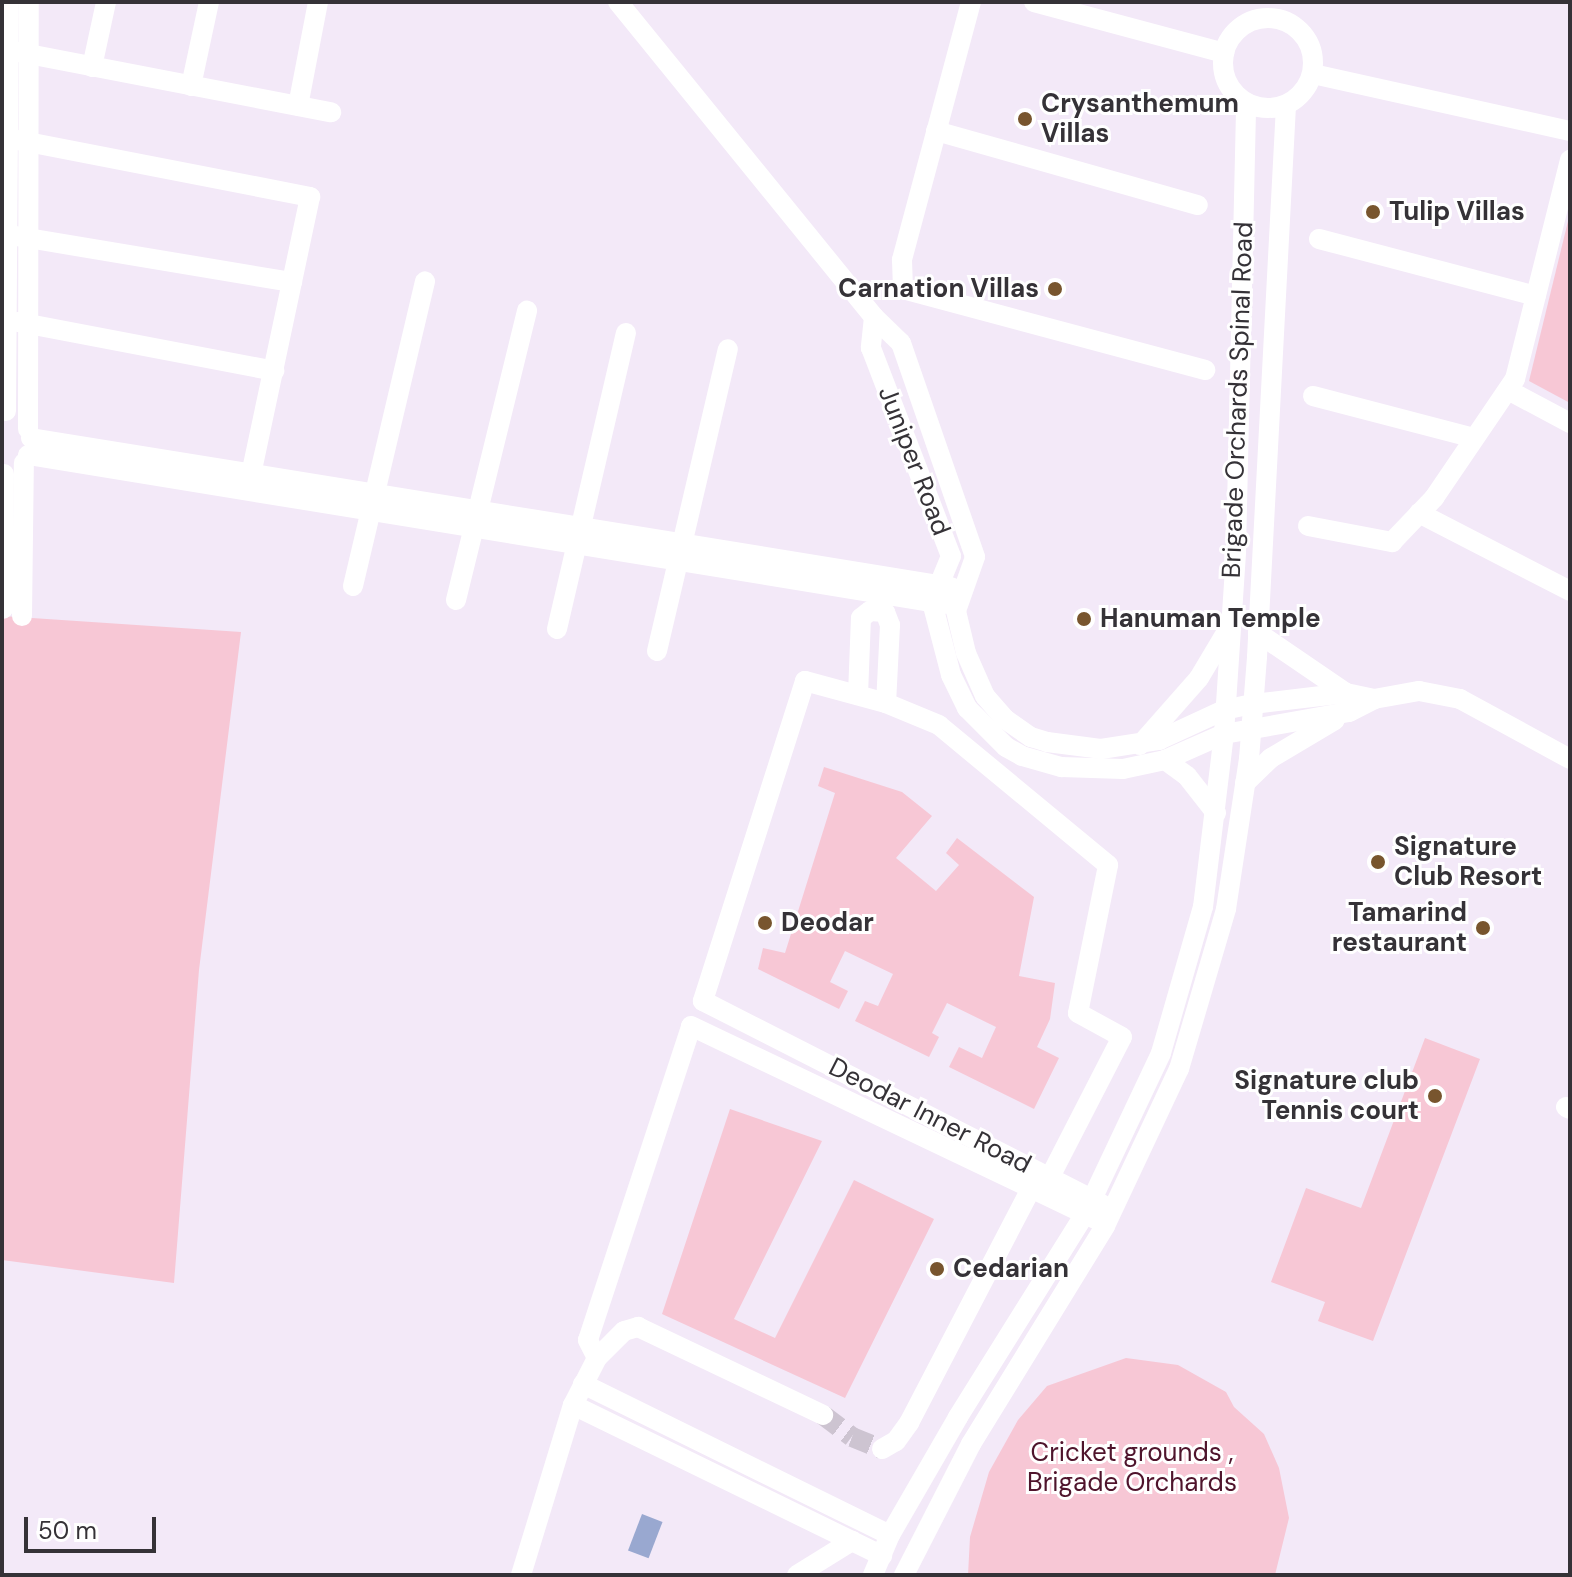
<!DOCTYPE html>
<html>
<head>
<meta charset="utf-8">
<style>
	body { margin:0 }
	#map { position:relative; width:1572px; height:1577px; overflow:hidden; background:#f3e9f8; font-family:"DM Sans",sans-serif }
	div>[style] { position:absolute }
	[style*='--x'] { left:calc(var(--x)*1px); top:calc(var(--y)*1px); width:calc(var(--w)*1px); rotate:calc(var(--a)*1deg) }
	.green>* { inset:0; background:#f7c7d5 }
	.water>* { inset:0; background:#99a8d0; transform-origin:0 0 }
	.minor-tunnel>* { height:20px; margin-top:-10px; transform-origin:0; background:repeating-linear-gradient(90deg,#cdc4d1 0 20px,transparent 0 30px) }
	.minor>* { height:20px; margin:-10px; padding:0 10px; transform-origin:10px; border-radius:10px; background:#fff }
	.minor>.ring { margin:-10px; padding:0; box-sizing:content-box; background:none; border:20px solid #fff; border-radius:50% }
	.dots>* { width:22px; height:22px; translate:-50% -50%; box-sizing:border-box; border:4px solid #fff; border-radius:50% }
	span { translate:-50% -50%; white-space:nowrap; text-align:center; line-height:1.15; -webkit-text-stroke:6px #fff; paint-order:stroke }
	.poi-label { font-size:26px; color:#353237; font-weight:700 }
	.left { translate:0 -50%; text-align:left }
	.right { translate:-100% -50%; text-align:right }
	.street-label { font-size:26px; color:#353237 }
	.park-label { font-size:26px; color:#4f142c }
	.frame { position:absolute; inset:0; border:4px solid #353237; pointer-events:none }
	.scale { position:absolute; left:24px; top:1517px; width:132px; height:36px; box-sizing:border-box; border:4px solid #353237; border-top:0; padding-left:10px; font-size:24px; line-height:28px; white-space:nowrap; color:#353237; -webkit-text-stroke:6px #fff; paint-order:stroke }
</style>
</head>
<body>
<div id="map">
	<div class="green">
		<i style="clip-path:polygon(1570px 213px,1570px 403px,1529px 381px)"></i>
		<i style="clip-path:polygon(2px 616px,241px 632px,199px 970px,174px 1283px,2px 1260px)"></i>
		<i style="clip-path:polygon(824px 767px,902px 792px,932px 816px,896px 858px,936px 891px,959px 865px,946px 853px,957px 838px,1034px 897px,1019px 976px,1055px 983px,1050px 1019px,1037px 1047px,1059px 1058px,1034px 1109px,949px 1067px,959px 1047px,982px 1058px,996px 1027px,947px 1003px,932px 1033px,939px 1037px,929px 1057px,855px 1021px,865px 1001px,878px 1006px,893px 974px,845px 951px,830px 982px,848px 991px,839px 1009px,758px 969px,763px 948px,785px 953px,835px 793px,818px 786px)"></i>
		<i style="clip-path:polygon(1425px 1038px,1480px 1059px,1373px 1341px,1318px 1321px,1325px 1302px,1271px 1282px,1306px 1188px,1361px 1208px)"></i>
		<i style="clip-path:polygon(730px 1109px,822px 1141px,734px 1319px,775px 1338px,854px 1180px,934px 1219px,845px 1398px,662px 1314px)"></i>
		<i style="clip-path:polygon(1126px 1358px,1178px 1365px,1226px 1392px,1234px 1407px,1264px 1434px,1279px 1468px,1289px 1518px,1275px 1575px,968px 1575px,970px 1537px,989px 1472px,1018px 1420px,1047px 1386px)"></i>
	</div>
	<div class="water">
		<i style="left:642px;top:1514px;width:22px;height:39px;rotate:21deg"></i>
	</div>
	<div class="minor-tunnel">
		<i style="--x:823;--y:1415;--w:36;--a:37"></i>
		<i style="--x:852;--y:1437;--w:32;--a:22"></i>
	</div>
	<div class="minor">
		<i style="--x:618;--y:2;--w:406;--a:50.9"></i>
		<i style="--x:874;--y:317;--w:37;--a:44"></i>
		<i style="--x:901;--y:343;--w:226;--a:70.9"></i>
		<i style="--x:975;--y:557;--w:57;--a:109.4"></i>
		<i style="--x:956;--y:611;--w:43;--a:76.6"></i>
		<i style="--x:966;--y:653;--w:47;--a:66.2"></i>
		<i style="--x:985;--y:696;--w:30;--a:49"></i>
		<i style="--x:1005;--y:719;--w:32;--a:35"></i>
		<i style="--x:1031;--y:737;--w:17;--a:17"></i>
		<i style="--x:1047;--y:742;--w:54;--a:7.4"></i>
		<i style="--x:1101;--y:749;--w:59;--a:-8.8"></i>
		<i style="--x:1159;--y:740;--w:72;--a:-24.8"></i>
		<i style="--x:1224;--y:710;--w:30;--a:-12"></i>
		<i style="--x:1253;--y:704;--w:94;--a:-6.7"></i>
		<i style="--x:1346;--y:693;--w:29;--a:12"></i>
		<i style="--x:971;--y:2;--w:267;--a:105"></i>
		<i style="--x:902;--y:260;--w:29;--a:88"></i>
		<i style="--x:903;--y:289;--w:313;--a:15"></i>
		<i style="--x:1034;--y:2;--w:197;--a:15"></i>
		<i class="ring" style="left:1223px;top:18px;width:70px;height:70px"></i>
		<i style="--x:18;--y:52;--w:319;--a:10.9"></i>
		<i style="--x:92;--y:67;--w:66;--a:-77.8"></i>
		<i style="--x:1313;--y:74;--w:263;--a:12.5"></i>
		<i style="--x:191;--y:86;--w:86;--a:-77.9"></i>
		<i style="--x:298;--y:106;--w:106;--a:-79.1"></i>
		<i style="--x:936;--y:131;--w:272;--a:15.8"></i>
		<i style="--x:7;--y:138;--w:309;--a:11"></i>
		<i style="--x:310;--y:197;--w:294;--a:102"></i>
		<i style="--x:16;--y:236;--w:280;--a:9.5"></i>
		<i style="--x:1319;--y:239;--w:224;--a:14.7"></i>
		<i style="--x:874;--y:317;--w:31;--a:96"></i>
		<i style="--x:871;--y:348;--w:223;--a:69"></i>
		<i style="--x:951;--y:556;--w:50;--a:112.4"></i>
		<i style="--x:932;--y:602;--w:75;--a:75.4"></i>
		<i style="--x:951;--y:675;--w:37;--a:64"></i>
		<i style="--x:967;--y:708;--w:55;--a:45"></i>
		<i style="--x:1006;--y:747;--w:18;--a:29"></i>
		<i style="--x:1022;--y:756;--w:41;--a:15.8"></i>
		<i style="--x:1061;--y:767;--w:62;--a:1.8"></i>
		<i style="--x:1123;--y:769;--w:43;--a:-12.1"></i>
		<i style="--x:1165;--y:760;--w:64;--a:-23.8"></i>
		<i style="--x:1224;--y:734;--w:127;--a:-10"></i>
		<i style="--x:1349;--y:712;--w:28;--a:-27"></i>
		<i style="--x:1374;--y:699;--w:46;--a:-10.1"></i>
		<i style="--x:1419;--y:691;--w:42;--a:11"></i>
		<i style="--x:1460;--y:699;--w:125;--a:28.6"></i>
		<i style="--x:18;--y:322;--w:261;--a:10.8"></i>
		<i style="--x:1508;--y:390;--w:70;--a:28"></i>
		<i style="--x:1313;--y:396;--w:166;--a:14.6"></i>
		<i style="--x:6;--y:411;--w:409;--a:-89.6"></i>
		<i style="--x:28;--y:429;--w:427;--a:-89.9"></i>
		<i style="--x:31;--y:438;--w:932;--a:9.2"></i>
		<i style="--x:28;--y:455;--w:928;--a:9.24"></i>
		<i style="--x:1419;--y:513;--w:170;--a:27.3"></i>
		<i style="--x:1308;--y:526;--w:86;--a:10.8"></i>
		<i style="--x:1392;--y:542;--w:61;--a:-46.3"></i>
		<i style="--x:1434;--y:498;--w:144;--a:-55.8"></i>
		<i style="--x:1515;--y:379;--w:226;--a:-75.9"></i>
		<i style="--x:353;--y:586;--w:313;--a:-76.7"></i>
		<i style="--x:456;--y:600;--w:298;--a:-76.2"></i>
		<i style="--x:3;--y:609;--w:135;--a:-89.6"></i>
		<i style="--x:22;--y:616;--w:153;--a:-89.3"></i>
		<i style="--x:557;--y:629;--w:304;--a:-76.9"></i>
		<i style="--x:1258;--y:633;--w:107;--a:34.3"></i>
		<i style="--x:657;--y:651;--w:310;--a:-76.8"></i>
		<i style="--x:858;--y:695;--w:77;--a:-87.8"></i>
		<i style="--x:861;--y:618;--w:11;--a:-38"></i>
		<i style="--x:870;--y:611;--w:15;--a:4"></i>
		<i style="--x:885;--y:612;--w:14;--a:69"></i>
		<i style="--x:890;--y:625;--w:78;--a:92.9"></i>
		<i style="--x:1140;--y:745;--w:89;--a:-48.6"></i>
		<i style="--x:1199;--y:678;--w:55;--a:-59.2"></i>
		<i style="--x:1165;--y:760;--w:27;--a:36"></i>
		<i style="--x:1187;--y:776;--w:47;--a:51.9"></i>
		<i style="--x:1245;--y:783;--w:36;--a:-44"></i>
		<i style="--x:1271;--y:758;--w:74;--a:-30.7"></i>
		<i style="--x:1566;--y:1107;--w:4;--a:27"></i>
		<i style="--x:1050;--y:1177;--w:157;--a:-62.8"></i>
		<i style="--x:1122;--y:1037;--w:50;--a:-151.4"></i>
		<i style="--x:1078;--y:1013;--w:151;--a:-78.5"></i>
		<i style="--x:1108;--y:865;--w:219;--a:-140.4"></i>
		<i style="--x:939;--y:725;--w:57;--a:-157.5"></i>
		<i style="--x:886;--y:703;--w:84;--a:-164.8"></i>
		<i style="--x:805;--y:681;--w:336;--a:107.7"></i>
		<i style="--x:703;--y:1001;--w:448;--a:27"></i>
		<i style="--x:597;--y:1358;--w:38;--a:-45"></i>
		<i style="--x:624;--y:1331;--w:15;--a:-16"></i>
		<i style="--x:638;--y:1327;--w:205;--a:25.4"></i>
		<i style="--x:583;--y:1384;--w:342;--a:26.2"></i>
		<i style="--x:573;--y:1405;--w:344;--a:26"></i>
		<i style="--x:882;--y:1449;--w:16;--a:-30"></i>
		<i style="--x:896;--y:1441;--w:22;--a:-54"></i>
		<i style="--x:909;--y:1423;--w:266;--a:-62.5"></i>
		<i style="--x:521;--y:1575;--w:178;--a:-73"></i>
		<i style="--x:573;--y:1405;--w:53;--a:-62.9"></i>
		<i style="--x:597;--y:1358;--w:20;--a:-117"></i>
		<i style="--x:588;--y:1340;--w:330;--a:-71.8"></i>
		<i style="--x:691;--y:1026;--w:448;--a:25.5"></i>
		<i style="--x:797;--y:1575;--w:65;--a:-31.7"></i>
		<i style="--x:873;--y:1575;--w:43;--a:-67"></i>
		<i style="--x:890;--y:1535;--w:136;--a:-60"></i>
		<i style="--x:958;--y:1417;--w:242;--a:-58"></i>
		<i style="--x:1086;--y:1212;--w:176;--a:-64.7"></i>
		<i style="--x:1161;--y:1053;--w:152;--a:-74"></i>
		<i style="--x:1203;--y:907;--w:174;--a:-83.1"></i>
		<i style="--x:1224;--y:734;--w:183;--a:-86.2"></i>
		<i style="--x:1236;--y:551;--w:448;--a:-88.7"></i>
		<i style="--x:904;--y:1575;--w:147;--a:-62.9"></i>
		<i style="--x:971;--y:1444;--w:256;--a:-58.4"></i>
		<i style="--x:1105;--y:1226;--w:174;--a:-64.8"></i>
		<i style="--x:1179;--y:1069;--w:167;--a:-73.6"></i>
		<i style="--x:1226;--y:909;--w:152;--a:-81.3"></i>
		<i style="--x:1249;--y:759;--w:102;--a:-85.5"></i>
		<i style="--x:1257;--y:657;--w:553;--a:-86.99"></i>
	</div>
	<div class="dots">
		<i style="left:1025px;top:119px;background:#78552e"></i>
		<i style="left:1373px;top:212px;background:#78552e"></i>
		<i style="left:1055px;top:289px;background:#78552e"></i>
		<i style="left:1084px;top:619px;background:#78552e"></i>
		<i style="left:1378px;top:862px;background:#78552e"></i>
		<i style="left:765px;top:923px;background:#78552e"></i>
		<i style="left:1483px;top:928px;background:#78552e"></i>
		<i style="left:1435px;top:1096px;background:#78552e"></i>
		<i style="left:937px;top:1269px;background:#78552e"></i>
	</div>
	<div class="poi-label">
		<span class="left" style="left:1041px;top:119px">Crysanthemum<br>Villas</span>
		<span class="left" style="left:1389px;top:212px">Tulip Villas</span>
		<span class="right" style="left:1039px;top:289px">Carnation Villas</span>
		<span class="left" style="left:1100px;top:619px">Hanuman Temple</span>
		<span class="left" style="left:1394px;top:862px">Signature<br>Club Resort</span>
		<span class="right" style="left:1467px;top:928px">Tamarind<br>restaurant</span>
		<span class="left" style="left:781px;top:923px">Deodar</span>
		<span class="right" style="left:1419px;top:1096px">Signature club<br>Tennis court</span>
		<span class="left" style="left:953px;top:1269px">Cedarian</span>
	</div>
	<div class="street-label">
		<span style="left:1238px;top:400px;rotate:-88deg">Brigade Orchards Spinal Road</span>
		<span style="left:914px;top:461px;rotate:69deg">Juniper Road</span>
		<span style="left:930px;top:1116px;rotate:27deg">Deodar Inner Road</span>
	</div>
	<div class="park-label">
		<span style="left:1132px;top:1468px">Cricket grounds ,<br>Brigade Orchards</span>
	</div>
	<div class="frame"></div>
	<div class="scale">50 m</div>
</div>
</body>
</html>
